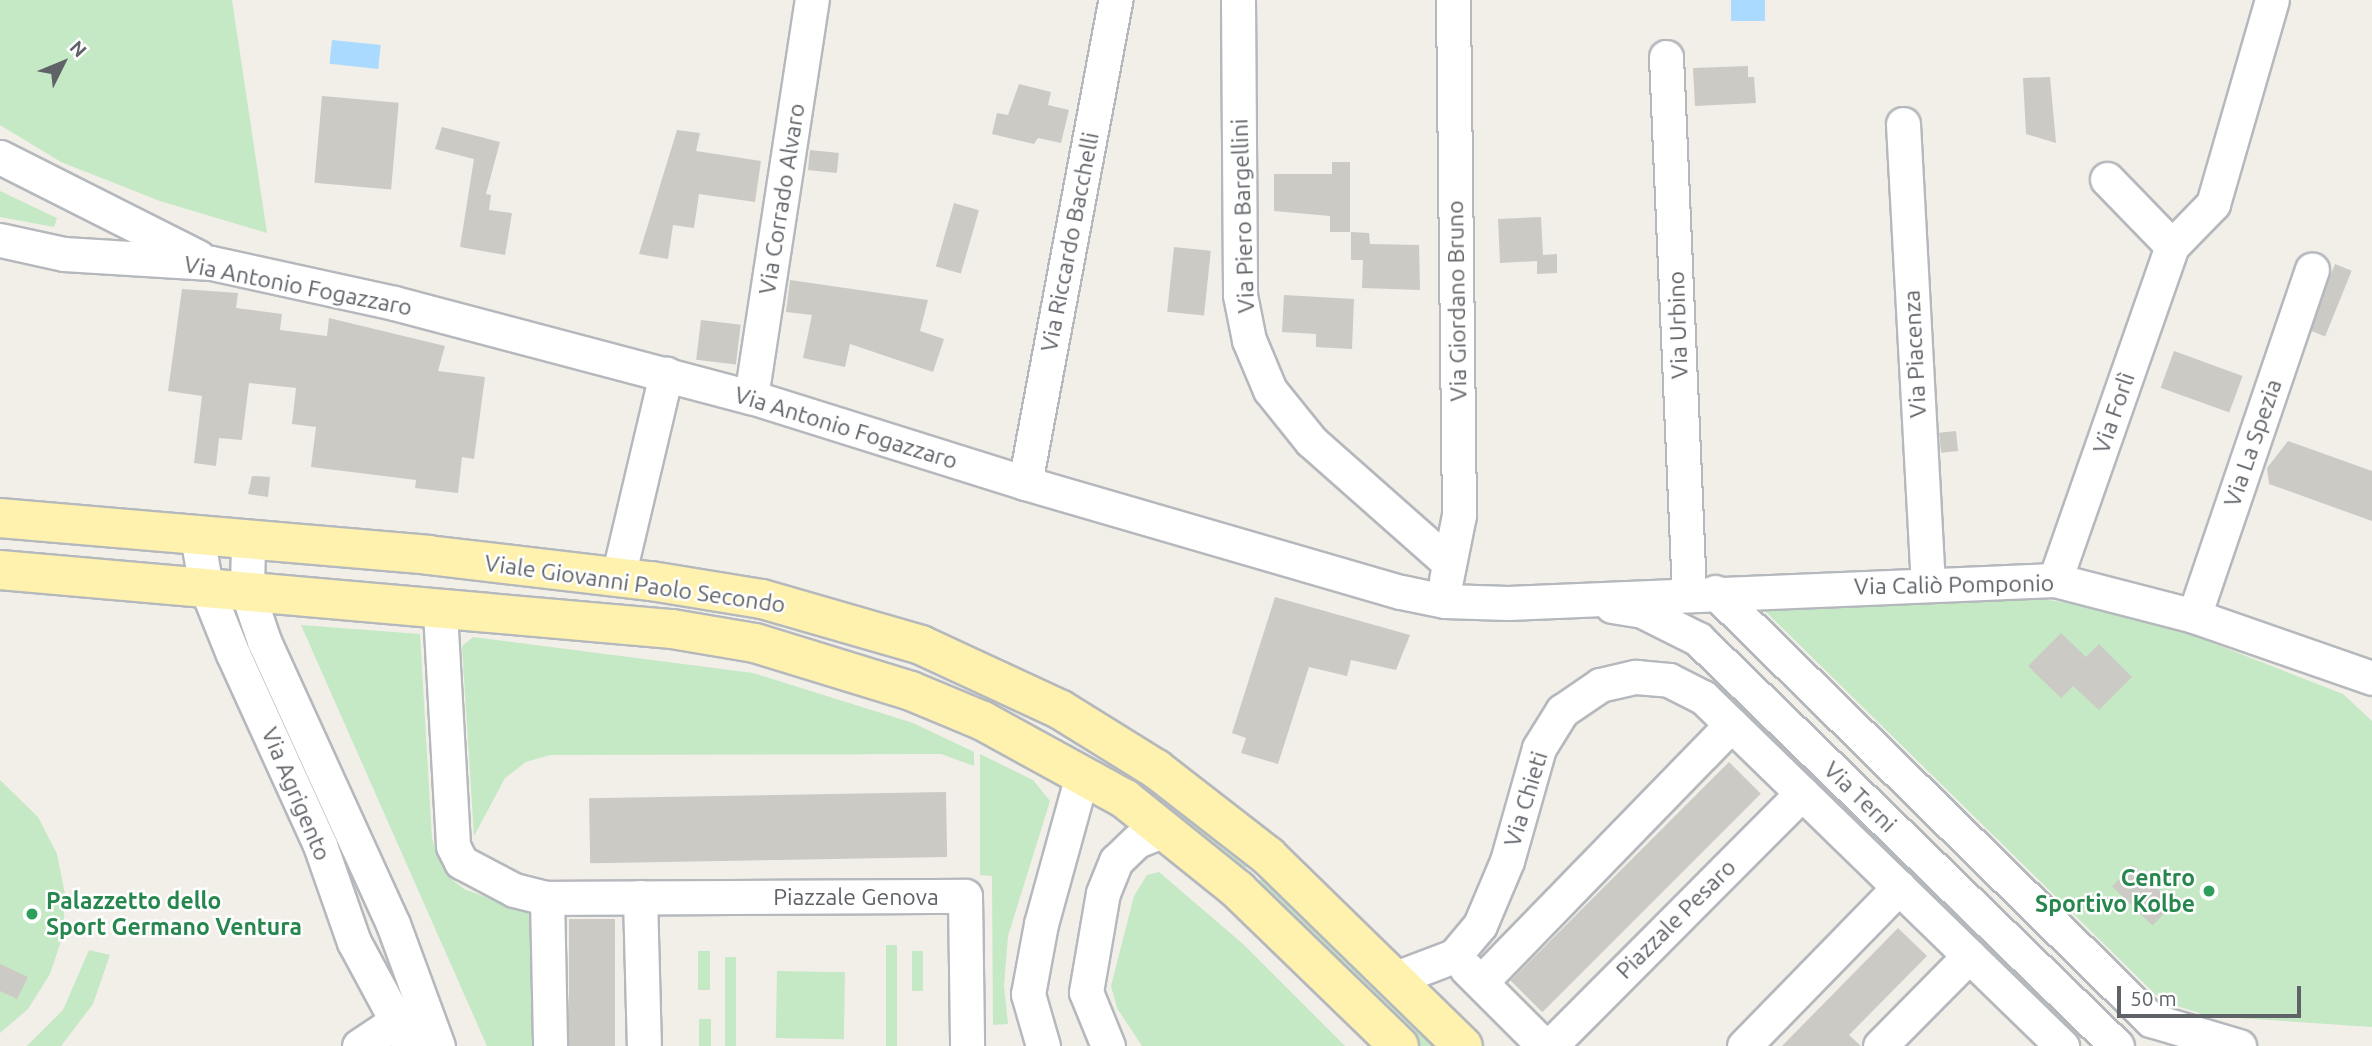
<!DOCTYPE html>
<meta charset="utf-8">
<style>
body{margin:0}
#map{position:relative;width:2372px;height:1046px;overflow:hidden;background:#f1efe8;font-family:Ubuntu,sans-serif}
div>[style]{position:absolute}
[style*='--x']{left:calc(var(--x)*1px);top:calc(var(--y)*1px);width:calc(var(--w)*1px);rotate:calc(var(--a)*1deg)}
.green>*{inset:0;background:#c5e8c5;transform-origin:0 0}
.water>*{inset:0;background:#aadaff;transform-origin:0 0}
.building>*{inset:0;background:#cccac5;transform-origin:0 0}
.roads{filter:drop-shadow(2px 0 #b5b8bc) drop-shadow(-2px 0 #b5b8bc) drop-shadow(0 2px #b5b8bc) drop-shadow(0 -2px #b5b8bc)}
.minor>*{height:33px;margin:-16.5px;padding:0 16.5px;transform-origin:16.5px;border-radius:16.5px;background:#fff}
.major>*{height:38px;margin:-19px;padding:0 19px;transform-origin:19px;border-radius:19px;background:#fff2af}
.dots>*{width:19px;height:19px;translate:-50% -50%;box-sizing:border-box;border:4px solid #fff;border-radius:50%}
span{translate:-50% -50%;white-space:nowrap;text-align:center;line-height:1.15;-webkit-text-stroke:5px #fff;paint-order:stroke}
.street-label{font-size:23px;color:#5f6368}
.leisure-label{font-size:23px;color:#27864d;font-weight:700}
.right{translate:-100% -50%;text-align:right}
.left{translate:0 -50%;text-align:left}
.north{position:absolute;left:28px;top:28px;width:70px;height:70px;-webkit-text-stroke:5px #fff;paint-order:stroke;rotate:47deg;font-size:19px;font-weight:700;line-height:28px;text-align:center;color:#5f6368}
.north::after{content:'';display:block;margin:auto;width:24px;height:32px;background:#5f6368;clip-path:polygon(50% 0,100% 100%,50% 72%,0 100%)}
.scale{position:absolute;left:2117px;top:986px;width:184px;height:32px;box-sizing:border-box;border:4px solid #5f6368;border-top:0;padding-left:9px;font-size:21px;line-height:24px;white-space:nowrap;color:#5f6368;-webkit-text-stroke:5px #fff;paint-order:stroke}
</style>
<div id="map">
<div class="green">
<div style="clip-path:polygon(0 0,232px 0,267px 233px,160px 201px,61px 162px,0 125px)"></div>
<div style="clip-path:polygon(0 191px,57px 218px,54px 227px,0 217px)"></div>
<div style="clip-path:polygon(2039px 599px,2090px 605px,2187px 633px,2343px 694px,2372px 721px,2372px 1027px,2208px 1016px,2162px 1001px,1762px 608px)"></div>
<div style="clip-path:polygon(301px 625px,420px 634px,432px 839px,449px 877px,464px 889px,532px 914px,534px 1046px,487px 1046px)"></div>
<div style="clip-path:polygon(473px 637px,753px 673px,913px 723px,974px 752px,974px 766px,941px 754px,550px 755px,526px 762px,505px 778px,474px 836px,462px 646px)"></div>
<div style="clip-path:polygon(980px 754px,1033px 780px,1050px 801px,1008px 936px,1004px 986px,1008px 1024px,993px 1025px,992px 876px,980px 875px)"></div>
<div style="clip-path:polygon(0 780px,38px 817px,57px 854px,65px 894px,63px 935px,50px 974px,28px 1009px,0 1033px)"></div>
<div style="left:1171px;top:804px;width:98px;height:9px;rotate:38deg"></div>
<div style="clip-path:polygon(1159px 872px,1243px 944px,1345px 1046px,1142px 1046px,1117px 1008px,1111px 986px,1134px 896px,1147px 875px)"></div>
<div style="clip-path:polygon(1262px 878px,1308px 922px,1433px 1046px,1421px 1046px,1256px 885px)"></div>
<div style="left:886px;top:945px;width:11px;height:101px"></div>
<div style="clip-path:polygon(89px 950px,110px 955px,93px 1004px,61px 1046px,27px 1046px,63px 1010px)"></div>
<div style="left:698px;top:951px;width:12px;height:39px"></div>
<div style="left:912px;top:951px;width:11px;height:40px"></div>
<div style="left:725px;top:957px;width:11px;height:89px"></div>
<div style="left:777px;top:971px;width:68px;height:67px;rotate:1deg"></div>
<div style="left:699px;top:1019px;width:12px;height:27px"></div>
</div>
<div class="water">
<div style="left:1731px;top:0;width:34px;height:21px"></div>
<div style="left:332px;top:40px;width:49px;height:24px;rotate:6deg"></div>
</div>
<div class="building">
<div style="clip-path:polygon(1748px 66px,1748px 77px,1754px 77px,1756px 103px,1695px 106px,1693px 68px)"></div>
<div style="clip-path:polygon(2050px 77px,2056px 143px,2026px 134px,2023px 78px)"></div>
<div style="clip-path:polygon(1019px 84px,1051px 92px,1048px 105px,1069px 110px,1061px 143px,1038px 138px,1034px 144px,992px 134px,997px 113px,1008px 115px)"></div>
<div style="left:322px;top:96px;width:77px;height:87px;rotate:5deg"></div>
<div style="clip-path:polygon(442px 127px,500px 142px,486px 194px,491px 195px,489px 210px,512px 213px,505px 255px,460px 247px,474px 159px,435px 149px)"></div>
<div style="clip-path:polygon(677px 130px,700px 133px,696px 151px,761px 161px,755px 202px,699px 194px,694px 228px,673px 225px,668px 259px,639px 254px)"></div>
<div style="left:810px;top:150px;width:29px;height:20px;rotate:6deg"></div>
<div style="clip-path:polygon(1332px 162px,1350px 162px,1350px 232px,1330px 232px,1330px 216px,1274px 211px,1274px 174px,1332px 174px)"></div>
<div style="left:954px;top:203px;width:26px;height:66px;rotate:16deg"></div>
<div style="clip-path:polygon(1541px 217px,1543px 255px,1557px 254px,1557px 273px,1537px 274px,1537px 261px,1500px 263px,1498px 219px)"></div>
<div style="clip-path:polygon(1351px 232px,1369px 233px,1370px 244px,1419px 245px,1420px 290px,1362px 288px,1363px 260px,1351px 260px)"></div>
<div style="left:1174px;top:247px;width:37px;height:65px;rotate:6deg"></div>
<div style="left:2335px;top:264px;width:18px;height:71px;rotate:22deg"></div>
<div style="clip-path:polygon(790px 280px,928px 300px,920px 331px,944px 339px,933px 372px,850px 344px,845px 367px,803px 358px,812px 315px,786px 312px)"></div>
<div style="clip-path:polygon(182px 289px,238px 293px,236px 308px,282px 314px,280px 330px,327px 336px,329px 318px,445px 346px,438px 371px,485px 377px,474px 459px,462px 457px,458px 493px,415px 488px,416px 480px,311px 467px,316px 427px,292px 424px,296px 388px,249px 383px,242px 440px,219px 438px,216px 466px,194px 463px,202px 396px,168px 391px)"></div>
<div style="clip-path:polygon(1284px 295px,1354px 299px,1352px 349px,1316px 347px,1316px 334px,1282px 332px)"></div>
<div style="left:701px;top:320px;width:40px;height:40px;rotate:7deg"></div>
<div style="left:2174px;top:351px;width:73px;height:39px;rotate:20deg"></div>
<div style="left:1956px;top:431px;width:20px;height:17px;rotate:84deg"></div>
<div style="clip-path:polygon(2288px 441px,2372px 471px,2372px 521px,2269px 484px,2267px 468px)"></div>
<div style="clip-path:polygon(252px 476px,270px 477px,268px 497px,248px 494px)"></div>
<div style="clip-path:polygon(1275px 597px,1410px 635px,1396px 670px,1351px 660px,1347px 676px,1309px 667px,1278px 764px,1241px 753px,1246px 738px,1232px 733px)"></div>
<div style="clip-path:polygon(2061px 633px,2086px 657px,2099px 644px,2132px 677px,2099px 710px,2073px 686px,2061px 698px,2028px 666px)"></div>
<div style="left:1729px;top:762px;width:45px;height:309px;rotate:45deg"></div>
<div style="left:946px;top:792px;width:65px;height:357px;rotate:89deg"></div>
<div style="left:2133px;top:865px;width:56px;height:30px;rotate:44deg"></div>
<div style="left:569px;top:919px;width:46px;height:127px"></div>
<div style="clip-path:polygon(1898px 928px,1927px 956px,1849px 1035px,1861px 1046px,1782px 1046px)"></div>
<div style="clip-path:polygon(0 964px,28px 977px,17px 999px,0 991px)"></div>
</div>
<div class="roads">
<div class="minor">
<div style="--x:1238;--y:0;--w:295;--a:89.6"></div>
<div style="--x:1240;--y:295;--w:46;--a:78.7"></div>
<div style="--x:1249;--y:340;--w:54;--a:67.2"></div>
<div style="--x:1270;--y:390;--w:65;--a:51.2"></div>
<div style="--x:1311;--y:441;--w:183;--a:41.5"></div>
<div style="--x:1666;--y:57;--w:536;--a:87.54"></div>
<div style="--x:1903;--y:124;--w:461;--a:86.9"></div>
<div style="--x:0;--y:157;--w:222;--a:26.8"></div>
<div style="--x:2107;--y:179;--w:93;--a:45.9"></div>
<div style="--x:0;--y:240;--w:66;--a:12.3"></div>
<div style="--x:64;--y:254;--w:147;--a:3.5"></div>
<div style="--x:211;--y:263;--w:187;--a:12.3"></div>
<div style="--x:394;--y:303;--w:369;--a:14.8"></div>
<div style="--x:751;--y:397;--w:287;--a:17.4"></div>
<div style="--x:1025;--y:483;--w:391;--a:16.2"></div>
<div style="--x:1401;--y:592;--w:45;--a:11.6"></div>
<div style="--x:1445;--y:601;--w:63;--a:1.8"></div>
<div style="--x:1508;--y:603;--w:547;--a:-2.41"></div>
<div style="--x:2055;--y:580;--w:144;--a:14.5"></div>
<div style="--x:2194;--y:616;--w:188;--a:19.2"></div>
<div style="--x:751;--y:397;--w:402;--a:-81.3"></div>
<div style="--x:1025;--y:483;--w:491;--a:-79.4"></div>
<div style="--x:197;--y:536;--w:52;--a:80"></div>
<div style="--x:206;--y:587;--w:72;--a:68.1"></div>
<div style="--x:233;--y:654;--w:210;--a:65.5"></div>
<div style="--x:320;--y:845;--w:103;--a:70.7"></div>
<div style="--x:354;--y:942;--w:118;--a:61.7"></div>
<div style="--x:248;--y:540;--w:51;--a:91.1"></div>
<div style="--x:247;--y:591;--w:53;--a:71.2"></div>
<div style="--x:264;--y:641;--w:311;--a:65.5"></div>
<div style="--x:393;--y:924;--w:130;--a:69.8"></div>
<div style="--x:618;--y:577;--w:209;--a:-76.7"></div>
<div style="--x:1446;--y:580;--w:66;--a:-78.7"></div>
<div style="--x:1459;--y:515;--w:515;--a:-90.67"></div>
<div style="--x:2055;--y:580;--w:354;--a:-70.7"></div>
<div style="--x:2172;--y:246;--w:59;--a:-45.7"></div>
<div style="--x:2213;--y:204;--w:212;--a:-73.9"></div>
<div style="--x:1715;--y:592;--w:611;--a:44.47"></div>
<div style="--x:2151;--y:1020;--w:92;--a:16.5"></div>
<div style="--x:1612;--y:606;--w:30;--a:9"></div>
<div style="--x:1642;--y:611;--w:63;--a:26.6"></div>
<div style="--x:1698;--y:639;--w:584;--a:44.17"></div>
<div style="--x:440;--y:612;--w:234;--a:86.8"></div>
<div style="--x:453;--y:846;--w:18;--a:63"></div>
<div style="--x:461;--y:862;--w:60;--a:27.8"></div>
<div style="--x:514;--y:890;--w:34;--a:14"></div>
<div style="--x:547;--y:898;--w:418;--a:-0.3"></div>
<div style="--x:965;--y:896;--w:150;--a:89.2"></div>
<div style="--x:2194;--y:616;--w:366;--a:-71.2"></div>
<div style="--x:640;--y:897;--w:149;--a:88.5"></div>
<div style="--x:547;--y:898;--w:148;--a:88.8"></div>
<div style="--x:1466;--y:968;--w:110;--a:45"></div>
<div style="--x:1396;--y:978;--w:62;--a:-20.8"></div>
<div style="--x:1454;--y:956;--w:40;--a:-50"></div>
<div style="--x:1480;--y:925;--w:69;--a:-67.1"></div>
<div style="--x:1507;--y:861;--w:117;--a:-74.2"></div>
<div style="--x:1539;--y:748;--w:44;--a:-58.1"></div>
<div style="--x:1562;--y:711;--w:46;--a:-34.4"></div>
<div style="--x:1600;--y:685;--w:37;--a:-13"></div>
<div style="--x:1636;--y:677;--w:33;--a:5"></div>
<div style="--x:1669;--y:680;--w:38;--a:27"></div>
<div style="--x:1703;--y:697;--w:501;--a:44.19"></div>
<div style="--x:1481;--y:982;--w:359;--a:-45.8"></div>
<div style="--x:359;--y:1046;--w:69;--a:-33.7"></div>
<div style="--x:1043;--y:1046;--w:54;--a:-106.1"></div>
<div style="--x:1028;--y:994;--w:71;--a:-79.5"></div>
<div style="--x:1041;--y:924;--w:155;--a:-74.6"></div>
<div style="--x:1108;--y:1046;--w:58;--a:-112.2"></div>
<div style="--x:1086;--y:992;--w:100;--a:-80.3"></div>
<div style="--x:1103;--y:893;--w:35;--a:-68"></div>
<div style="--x:1116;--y:861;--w:29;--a:-44"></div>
<div style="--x:1137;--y:841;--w:31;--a:-22"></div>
<div style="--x:1550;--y:1046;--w:357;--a:-45.1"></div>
<div style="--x:1744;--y:1046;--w:222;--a:-45.7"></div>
<div style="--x:1880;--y:1046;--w:127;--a:-45.3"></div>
</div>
<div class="major">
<div style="--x:0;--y:518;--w:430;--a:4.9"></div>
<div style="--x:428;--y:555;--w:225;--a:6.7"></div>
<div style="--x:651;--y:581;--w:112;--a:9.2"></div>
<div style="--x:762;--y:599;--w:166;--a:16.1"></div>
<div style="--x:921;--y:645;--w:154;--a:24.9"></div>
<div style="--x:1061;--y:710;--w:112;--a:31.8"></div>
<div style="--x:1156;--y:769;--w:142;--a:37.8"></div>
<div style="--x:1268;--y:856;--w:272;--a:44.3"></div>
<div style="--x:0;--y:570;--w:675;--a:5.02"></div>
<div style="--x:672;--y:629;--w:84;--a:9.6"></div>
<div style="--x:755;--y:643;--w:163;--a:17.1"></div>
<div style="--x:911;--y:691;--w:78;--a:22.6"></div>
<div style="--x:983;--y:721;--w:162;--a:28.8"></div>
<div style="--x:1125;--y:799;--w:145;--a:38.8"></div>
<div style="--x:1238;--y:890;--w:224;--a:44.1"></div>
</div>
</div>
<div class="dots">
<div style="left:2209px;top:891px;background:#2e9e5b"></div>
<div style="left:32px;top:914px;background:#2e9e5b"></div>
</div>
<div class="street-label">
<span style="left:782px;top:199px;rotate:-81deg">Via Corrado Alvaro</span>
<span style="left:1243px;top:216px;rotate:-92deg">Via Piero Bargellini</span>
<span style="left:1070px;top:242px;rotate:-79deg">Via Riccardo Bacchelli</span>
<span style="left:298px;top:286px;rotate:11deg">Via Antonio Fogazzaro</span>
<span style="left:1457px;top:301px;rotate:-91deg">Via Giordano Bruno</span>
<span style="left:1678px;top:325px;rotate:-92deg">Via Urbino</span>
<span style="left:1915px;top:354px;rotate:-93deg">Via Piacenza</span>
<span style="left:2114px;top:413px;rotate:-71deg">Via Forlì</span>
<span style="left:846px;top:428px;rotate:17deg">Via Antonio Fogazzaro</span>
<span style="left:2253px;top:443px;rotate:-71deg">Via La Spezia</span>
<span style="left:635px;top:584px;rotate:8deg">Viale Giovanni Paolo Secondo</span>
<span style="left:1954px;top:585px;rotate:-1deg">Via Caliò Pomponio</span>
<span style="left:296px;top:794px;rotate:67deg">Via Agrigento</span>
<span style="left:1860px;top:797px;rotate:44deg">Via Terni</span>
<span style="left:1526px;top:799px;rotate:-73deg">Via Chieti</span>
<span style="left:856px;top:897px">Piazzale Genova</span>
<span style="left:1676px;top:919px;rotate:-45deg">Piazzale Pesaro</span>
</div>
<div class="leisure-label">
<span class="right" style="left:2195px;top:891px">Centro<br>Sportivo Kolbe</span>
<span class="left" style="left:46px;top:914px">Palazzetto dello<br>Sport Germano Ventura</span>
</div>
<div class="north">N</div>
<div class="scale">50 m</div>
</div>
